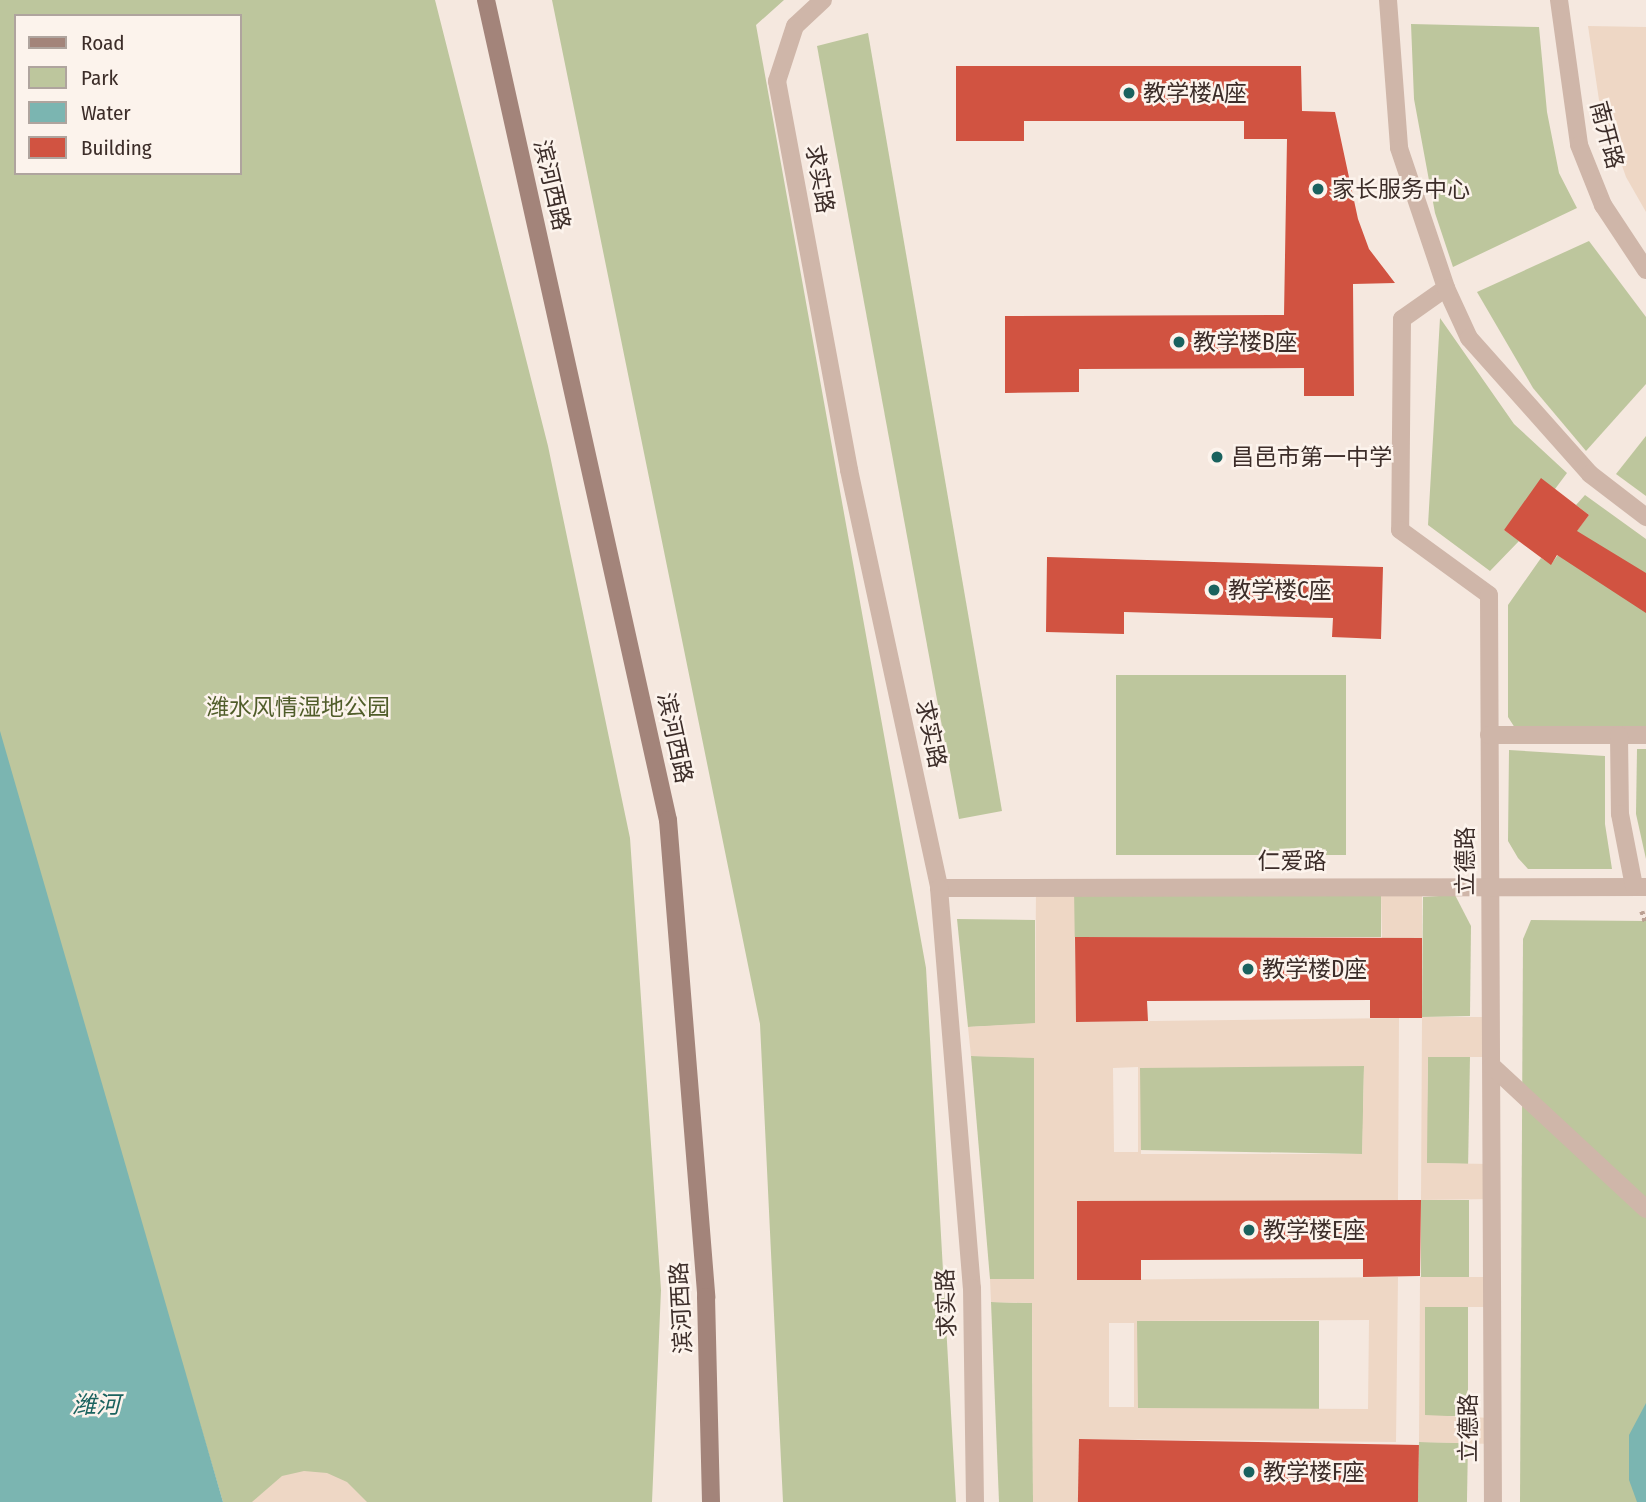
<!DOCTYPE html>
<meta charset="utf-8">
<style>
body{margin:0}
#map{position:relative;width:1646px;height:1502px;overflow:hidden;background:#f5e8df;font-family:"Fira Sans Condensed","Noto Sans SC",sans-serif}
div>[style]{position:absolute}
[style*='--x']{left:calc(var(--x)*1px);top:calc(var(--y)*1px);width:calc(var(--w)*1px);rotate:calc(var(--a)*1deg)}
.green>*{inset:0;background:#bdc69d;transform-origin:0 0}
.plaza>*{inset:0;background:#eed7c5}
.water>*{inset:0;background:#7bb5b1}
.building>*{inset:0;background:#d15341;transform-origin:0 0}
.path>*{height:4.5px;margin-top:-2.25px;transform-origin:0;background:repeating-linear-gradient(90deg,#bba093 0 3.5px,transparent 0 7px)}
.lane>*{height:18px;margin:-9px;padding:0 9px;transform-origin:9px;border-radius:9px;background:#cfb6a9}
.street>*{height:18px;margin:-9px;padding:0 9px;transform-origin:9px;border-radius:9px;background:#cfb6a9}
.secondary>*{height:18px;margin:-9px;padding:0 9px;transform-origin:9px;border-radius:9px;background:#a3847a}
.dots>*{width:19px;height:19px;translate:-50% -50%;box-sizing:border-box;border:4px solid #fcf3ec;border-radius:50%}
span{translate:-50% -50%;white-space:nowrap;text-align:center;line-height:1.15;-webkit-text-stroke:5px #fcf3ec;paint-order:stroke}
.poi-label{font-size:23px;color:#3c2d29}
.left{translate:0 -50%;text-align:left}
.street-label{font-size:23px;color:#3c2d29}
.park-label{font-size:23px;color:#505d2a}
.water-label{font-size:24px;color:#1a625e;font-style:italic}
.legend{position:absolute;left:14px;top:14px;width:228px;height:161px;box-sizing:border-box;background:#fcf3ec;border:2px solid #afa49e;margin:0;padding:9px 12px;list-style:none;font-size:21px;color:#3c2d29}
.legend li{display:flex;align-items:center;gap:14px;height:35px}
.legend b{width:35px;border:2px solid #afa49e}
</style>
<div id="map">
<div class="green">
<div style="clip-path:polygon(evenodd,0 0,435px 0,548px 446px,630px 838px,661px 1290px,652px 1502px,223px 1502px,0 750px,0 0,16px 16px,240px 16px,240px 173px,16px 173px,16px 16px)"></div>
<div style="clip-path:polygon(552px 0,784px 0,756px 25px,926px 968px,956px 1502px,783px 1502px,760px 1024px)"></div>
<div style="clip-path:polygon(1411px 24px,1539px 27px,1547px 112px,1559px 173px,1577px 208px,1453px 267px,1435px 213px,1414px 99px)"></div>
<div style="clip-path:polygon(868px 33px,1002px 811px,959px 819px,817px 46px)"></div>
<div style="clip-path:polygon(1589px 241px,1646px 317px,1646px 384px,1586px 451px,1533px 388px,1477px 292px)"></div>
<div style="clip-path:polygon(1440px 318px,1514px 424px,1567px 473px,1555px 489px,1504px 530px,1519px 541px,1490px 571px,1428px 525px)"></div>
<div style="clip-path:polygon(1646px 436px,1646px 496px,1616px 474px)"></div>
<div style="clip-path:polygon(1585px 495px,1646px 539px,1646px 726px,1515px 728px,1508px 717px,1508px 605px,1541px 558px,1551px 564px,1589px 515px,1576px 505px)"></div>
<div style="left:1116px;top:675px;width:230px;height:180px"></div>
<div style="clip-path:polygon(1637px 749px,1646px 749px,1646px 859px,1636px 814px)"></div>
<div style="clip-path:polygon(1509px 750px,1605px 756px,1605px 824px,1612px 869px,1528px 869px,1518px 858px,1508px 841px)"></div>
<div style="left:1074px;top:894px;width:307px;height:43px"></div>
<div style="clip-path:polygon(1455px 895px,1471px 926px,1470px 1016px,1422px 1017px,1423px 897px)"></div>
<div style="clip-path:polygon(957px 919px,1035px 920px,1035px 1024px,968px 1027px)"></div>
<div style="clip-path:polygon(1531px 920px,1646px 921px,1646px 1502px,1520px 1502px,1523px 939px)"></div>
<div style="clip-path:polygon(971px 1056px,1034px 1057px,1034px 1280px,990px 1279px)"></div>
<div style="left:1470px;top:1056px;width:108px;height:42px;rotate:91deg"></div>
<div style="left:1364px;top:1066px;width:88px;height:224px;rotate:91deg"></div>
<div style="left:1421px;top:1200px;width:48px;height:77px"></div>
<div style="clip-path:polygon(991px 1302px,1032px 1303px,1033px 1502px,999px 1502px)"></div>
<div style="left:1425px;top:1306px;width:43px;height:110px"></div>
<div style="left:1137px;top:1321px;width:182px;height:88px"></div>
<div style="left:1419px;top:1442px;width:49px;height:60px;rotate:1deg"></div>
</div>
<div class="plaza">
<div style="clip-path:polygon(1588px 26px,1646px 27px,1646px 212px,1626px 177px,1599px 100px)"></div>
<div style="clip-path:polygon(1422px 885px,1422px 938px,1382px 938px,1381px 894px)"></div>
<div style="clip-path:polygon(evenodd,1074px 887px,1076px 1022px,1399px 1018px,1398px 1200px,1077px 1201px,1078px 1280px,1398px 1277px,1396px 1442px,1079px 1439px,1079px 1502px,1033px 1502px,1032px 1303px,991px 1302px,990px 1279px,1034px 1279px,1034px 1058px,971px 1056px,968px 1027px,1035px 1023px,1036px 888px,1074px 887px,1364px 1066px,1362px 1154px,1141px 1154px,1140px 1068px,1364px 1066px,1074px 887px,1138px 1067px,1138px 1152px,1114px 1152px,1113px 1068px,1138px 1067px,1074px 887px,1369px 1320px,1368px 1409px,1138px 1408px,1137px 1321px,1369px 1320px,1074px 887px,1109px 1323px,1134px 1323px,1134px 1407px,1109px 1407px,1109px 1323px)"></div>
<div style="clip-path:polygon(1422px 1017px,1491px 1017px,1491px 1057px,1428px 1057px,1427px 1163px,1491px 1164px,1492px 1199px,1421px 1200px)"></div>
<div style="clip-path:polygon(1420px 1277px,1492px 1277px,1492px 1307px,1425px 1307px,1425px 1415px,1492px 1418px,1492px 1444px,1419px 1442px)"></div>
<div style="clip-path:polygon(304px 1471px,327px 1473px,347px 1482px,367px 1502px,252px 1502px,282px 1476px)"></div>
</div>
<div class="water">
<div style="clip-path:polygon(0 731px,223px 1502px,0 1502px)"></div>
<div style="clip-path:polygon(1646px 1403px,1646px 1502px,1637px 1502px,1629px 1480px,1629px 1435px)"></div>
</div>
<div class="building">
<div style="clip-path:polygon(956px 66px,1301px 66px,1302px 111px,1335px 112px,1358px 219px,1369px 249px,1395px 283px,1353px 284px,1354px 396px,1304px 396px,1304px 368px,1079px 369px,1079px 392px,1005px 393px,1005px 316px,1284px 315px,1287px 139px,1244px 139px,1244px 121px,1024px 121px,1024px 141px,956px 141px)"></div>
<div style="clip-path:polygon(1541px 478px,1589px 515px,1577px 531px,1646px 573px,1646px 613px,1557px 555px,1551px 565px,1504px 530px)"></div>
<div style="clip-path:polygon(1047px 557px,1383px 567px,1381px 639px,1332px 637px,1333px 618px,1124px 612px,1124px 634px,1046px 632px)"></div>
<div style="clip-path:polygon(1075px 937px,1422px 938px,1422px 1018px,1370px 1018px,1370px 1000px,1147px 1001px,1148px 1021px,1076px 1022px)"></div>
<div style="clip-path:polygon(1421px 1200px,1420px 1276px,1363px 1277px,1363px 1259px,1141px 1260px,1141px 1280px,1077px 1280px,1077px 1201px)"></div>
<div style="left:1079px;top:1439px;width:340px;height:63px;rotate:1deg"></div>
</div>
<div class="path">
<div style="--x:1642;--y:911;--w:13;--a:72"></div>
</div>
<div class="lane">
<div style="--x:1446;--y:288;--w:54;--a:144.8"></div>
<div style="--x:1402;--y:319;--w:211;--a:90.5"></div>
<div style="--x:1400;--y:530;--w:110;--a:36.1"></div>
<div style="--x:1489;--y:595;--w:907;--a:89.75"></div>
<div style="--x:939;--y:888;--w:707;--a:-0.08"></div>
</div>
<div class="street">
<div style="--x:823;--y:0;--w:38;--a:137"></div>
<div style="--x:795;--y:26;--w:58;--a:108.1"></div>
<div style="--x:777;--y:81;--w:396;--a:79.5"></div>
<div style="--x:849;--y:470;--w:428;--a:77.8"></div>
<div style="--x:939;--y:888;--w:401;--a:85.3"></div>
<div style="--x:972;--y:1288;--w:214;--a:89.2"></div>
<div style="--x:1388;--y:0;--w:148;--a:85.7"></div>
<div style="--x:1399;--y:148;--w:148;--a:71.4"></div>
<div style="--x:1446;--y:288;--w:55;--a:65.3"></div>
<div style="--x:1469;--y:338;--w:182;--a:48.3"></div>
<div style="--x:1590;--y:474;--w:71;--a:37.5"></div>
<div style="--x:1559;--y:0;--w:146;--a:82.1"></div>
<div style="--x:1579;--y:145;--w:65;--a:68.2"></div>
<div style="--x:1603;--y:205;--w:78;--a:56.5"></div>
<div style="--x:1489;--y:735;--w:157;--a:0"></div>
<div style="--x:1619;--y:735;--w:79;--a:89.3"></div>
<div style="--x:1620;--y:814;--w:73;--a:79"></div>
<div style="--x:1492;--y:1066;--w:210;--a:42.9"></div>
</div>
<div class="secondary">
<div style="--x:486;--y:0;--w:840;--a:77.49"></div>
<div style="--x:668;--y:820;--w:479;--a:85.4"></div>
<div style="--x:706;--y:1297;--w:205;--a:88.6"></div>
</div>
<div class="dots">
<div style="left:1129px;top:93px;background:#1a625e"></div>
<div style="left:1318px;top:189px;background:#1a625e"></div>
<div style="left:1179px;top:342px;background:#1a625e"></div>
<div style="left:1217px;top:457px;background:#1a625e"></div>
<div style="left:1214px;top:590px;background:#1a625e"></div>
<div style="left:1248px;top:969px;background:#1a625e"></div>
<div style="left:1249px;top:1230px;background:#1a625e"></div>
<div style="left:1249px;top:1472px;background:#1a625e"></div>
</div>
<div class="poi-label">
<span class="left" style="left:1143px;top:93px">教学楼A座</span>
<span class="left" style="left:1332px;top:189px">家长服务中心</span>
<span class="left" style="left:1193px;top:342px">教学楼B座</span>
<span class="left" style="left:1231px;top:457px">昌邑市第一中学</span>
<span class="left" style="left:1228px;top:590px">教学楼C座</span>
<span class="left" style="left:1262px;top:969px">教学楼D座</span>
<span class="left" style="left:1263px;top:1230px">教学楼E座</span>
<span class="left" style="left:1263px;top:1472px">教学楼F座</span>
</div>
<div class="street-label">
<span style="left:1607px;top:135px;rotate:75deg">南开路</span>
<span style="left:820px;top:179px;rotate:80deg">求实路</span>
<span style="left:552px;top:185px;rotate:77deg">滨河西路</span>
<span style="left:931px;top:734px;rotate:78deg">求实路</span>
<span style="left:675px;top:738px;rotate:78deg">滨河西路</span>
<span style="left:1292px;top:861px">仁爱路</span>
<span style="left:1465px;top:861px;rotate:-90deg">立德路</span>
<span style="left:946px;top:1303px;rotate:-92deg">求实路</span>
<span style="left:681px;top:1308px;rotate:-93deg">滨河西路</span>
<span style="left:1468px;top:1428px;rotate:-90deg">立德路</span>
</div>
<div class="park-label">
<span style="left:298px;top:707px">潍水风情湿地公园</span>
</div>
<div class="water-label">
<span style="left:96px;top:1406px">潍河</span>
</div>
<ul class="legend">
<li><b style="height:9px;background:#a3847a"></b>Road</li>
<li><b style="height:19px;background:#bdc69d"></b>Park</li>
<li><b style="height:19px;background:#7bb5b1"></b>Water</li>
<li><b style="height:19px;background:#d15341"></b>Building</li>
</ul>
</div>
